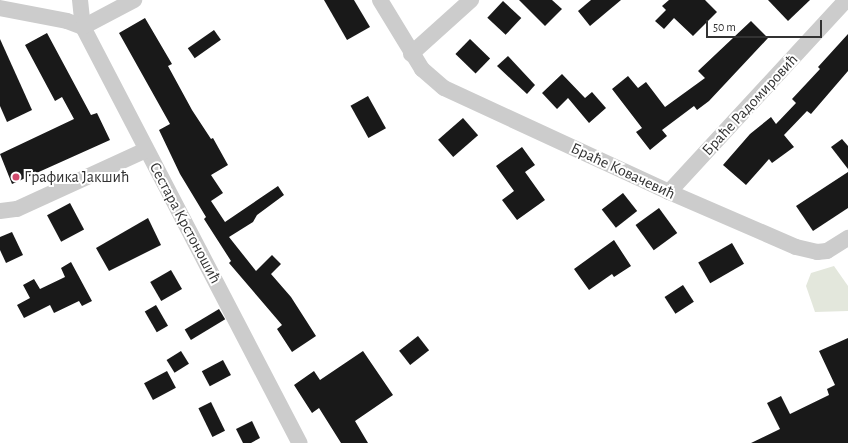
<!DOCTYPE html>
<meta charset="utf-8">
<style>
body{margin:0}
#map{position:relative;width:848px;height:443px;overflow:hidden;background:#fff;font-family:"Alegreya Sans",sans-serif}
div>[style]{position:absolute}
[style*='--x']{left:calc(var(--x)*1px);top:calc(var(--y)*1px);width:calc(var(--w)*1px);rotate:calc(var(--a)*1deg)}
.green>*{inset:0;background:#e3e7dc}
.building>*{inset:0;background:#191919;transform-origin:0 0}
.minor>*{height:16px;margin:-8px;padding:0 8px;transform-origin:8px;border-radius:8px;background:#ccc}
.dots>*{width:11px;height:11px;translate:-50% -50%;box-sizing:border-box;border:2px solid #fff;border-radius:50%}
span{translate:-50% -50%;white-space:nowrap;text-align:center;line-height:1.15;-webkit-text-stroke:4px #fff;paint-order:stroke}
.street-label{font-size:16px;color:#323232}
.poi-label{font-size:16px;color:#323232}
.left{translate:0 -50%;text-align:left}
.scale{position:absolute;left:706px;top:20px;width:116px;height:18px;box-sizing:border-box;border:2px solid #323232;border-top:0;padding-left:5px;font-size:12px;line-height:14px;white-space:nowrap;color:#323232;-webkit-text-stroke:3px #fff;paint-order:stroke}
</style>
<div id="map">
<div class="green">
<div style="clip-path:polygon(834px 266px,848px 286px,848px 311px,815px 312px,806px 286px,811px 273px)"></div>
</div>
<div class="building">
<div style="clip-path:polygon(324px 0,354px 0,370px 27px,347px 40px)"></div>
<div style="clip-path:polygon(519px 0,552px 0,562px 9px,545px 26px)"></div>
<div style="clip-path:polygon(591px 0,621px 0,590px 26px,578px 11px)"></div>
<div style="clip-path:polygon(669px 0,705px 0,717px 12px,693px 36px,674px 18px,664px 29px,655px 21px,666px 10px,662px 6px)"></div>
<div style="clip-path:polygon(768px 0,810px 0,788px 21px)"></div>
<div style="left:503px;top:1px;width:25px;height:23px;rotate:43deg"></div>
<div style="clip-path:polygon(145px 18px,172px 64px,168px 66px,192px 110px,211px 139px,213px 138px,228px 165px,211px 175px,223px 193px,211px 201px,225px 222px,278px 186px,284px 195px,257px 215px,253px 222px,229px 237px,256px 271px,272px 255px,281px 264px,271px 274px,291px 297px,316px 336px,292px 352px,277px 329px,282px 325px,229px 263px,231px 261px,204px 219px,206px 217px,180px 174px,159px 130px,170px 124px,119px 33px)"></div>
<div style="clip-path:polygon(751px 21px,768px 38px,709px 101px,697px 110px,694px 106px,662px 130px,667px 136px,650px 150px,636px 132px,642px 128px,612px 89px,628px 76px,638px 88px,646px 82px,665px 107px,705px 78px,698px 71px)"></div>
<div style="left:214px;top:30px;width:12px;height:32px;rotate:55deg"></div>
<div style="clip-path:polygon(47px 33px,91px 115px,97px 113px,110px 140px,12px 184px,0 154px,74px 119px,62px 97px,55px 101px,25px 45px)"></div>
<div style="clip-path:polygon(848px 34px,848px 71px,811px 114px,807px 111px,784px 135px,794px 147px,772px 163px,769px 159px,746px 185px,723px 165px,750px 134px,771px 117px,776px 124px,796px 103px,792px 99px,820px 69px,818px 67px)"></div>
<div style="clip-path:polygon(0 39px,32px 110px,7px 122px,0 106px)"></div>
<div style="left:470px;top:39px;width:28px;height:21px;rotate:44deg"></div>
<div style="clip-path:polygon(508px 56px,535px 85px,527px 94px,497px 66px)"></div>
<div style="clip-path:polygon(562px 74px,585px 98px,592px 92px,606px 108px,589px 123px,568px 98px,557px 109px,542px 93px)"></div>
<div style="left:368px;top:96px;width:37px;height:20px;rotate:61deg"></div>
<div style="left:463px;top:118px;width:23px;height:33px;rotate:49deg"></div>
<div style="clip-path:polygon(842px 139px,848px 146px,848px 169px,831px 147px)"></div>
<div style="clip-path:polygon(522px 147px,535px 165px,525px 172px,545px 200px,517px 220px,502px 200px,514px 191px,496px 166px)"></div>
<div style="clip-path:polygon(848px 172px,848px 208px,813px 231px,796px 206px)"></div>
<div style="left:623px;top:193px;width:23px;height:27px;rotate:52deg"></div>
<div style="left:70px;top:203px;width:30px;height:26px;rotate:62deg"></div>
<div style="left:659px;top:208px;width:31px;height:29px;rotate:54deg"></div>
<div style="clip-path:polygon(148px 218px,161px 245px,109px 271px,96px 248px)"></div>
<div style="clip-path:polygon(12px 232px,23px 255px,6px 263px,0 250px,0 237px)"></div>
<div style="clip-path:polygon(614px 240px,631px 266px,614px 277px,612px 274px,589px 290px,574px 269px)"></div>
<div style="left:732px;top:243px;width:24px;height:39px;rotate:60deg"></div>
<div style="clip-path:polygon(71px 262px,92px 301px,82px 306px,79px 301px,54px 313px,50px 305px,24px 318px,17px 305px,30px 298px,23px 285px,34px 279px,40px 289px,65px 277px,61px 268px)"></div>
<div style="left:171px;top:270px;width:22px;height:24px;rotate:60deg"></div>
<div style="left:683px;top:285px;width:20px;height:22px;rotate:57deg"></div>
<div style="left:156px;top:305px;width:24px;height:13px;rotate:60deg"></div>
<div style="left:219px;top:309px;width:12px;height:40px;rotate:59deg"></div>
<div style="left:418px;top:336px;width:18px;height:24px;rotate:52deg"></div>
<div style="clip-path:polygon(848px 338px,848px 443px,751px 443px,780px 429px,767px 403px,781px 396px,790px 414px,829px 395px,827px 389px,835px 385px,819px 351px)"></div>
<div style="left:181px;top:351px;width:15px;height:17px;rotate:58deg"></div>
<div style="clip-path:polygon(363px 351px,393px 395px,355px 421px,368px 443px,341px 443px,319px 408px,312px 413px,294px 385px,314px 371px,320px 380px)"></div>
<div style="left:223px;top:360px;width:17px;height:24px;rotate:62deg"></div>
<div style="left:167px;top:371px;width:19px;height:26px;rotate:62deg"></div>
<div style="left:211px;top:402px;width:32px;height:14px;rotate:64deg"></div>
<div style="clip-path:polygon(252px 421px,260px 438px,251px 443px,243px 443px,236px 429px)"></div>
</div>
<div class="minor">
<div style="--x:80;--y:0;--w:27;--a:84"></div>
<div style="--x:83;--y:27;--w:469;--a:62.5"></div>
<div style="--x:380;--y:0;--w:81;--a:58.7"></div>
<div style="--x:422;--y:69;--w:29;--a:41"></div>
<div style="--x:444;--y:88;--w:248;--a:24.8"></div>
<div style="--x:669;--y:192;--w:138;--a:23.4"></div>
<div style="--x:796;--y:247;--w:22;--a:13"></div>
<div style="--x:817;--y:252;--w:10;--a:-6"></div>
<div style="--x:827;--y:251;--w:25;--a:-32"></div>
<div style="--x:0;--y:8;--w:68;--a:11"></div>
<div style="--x:67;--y:21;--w:17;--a:21"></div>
<div style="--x:83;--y:27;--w:58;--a:-27.9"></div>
<div style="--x:411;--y:54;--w:81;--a:-42"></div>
<div style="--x:669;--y:192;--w:261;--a:-47.3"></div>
<div style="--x:0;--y:211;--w:17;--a:-7"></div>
<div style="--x:17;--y:209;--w:142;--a:-24.6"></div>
</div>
<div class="dots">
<div style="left:16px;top:177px;background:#d14b6d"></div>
</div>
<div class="street-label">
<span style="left:750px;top:105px;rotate:-47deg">Браће Радомировић</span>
<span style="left:623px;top:171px;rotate:25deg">Браће Ковачевић</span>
<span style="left:185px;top:223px;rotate:62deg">Сестара Крстоношић</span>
</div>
<div class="poi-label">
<span class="left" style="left:24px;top:177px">Графика Јакшић</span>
</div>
<div class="scale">50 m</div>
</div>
